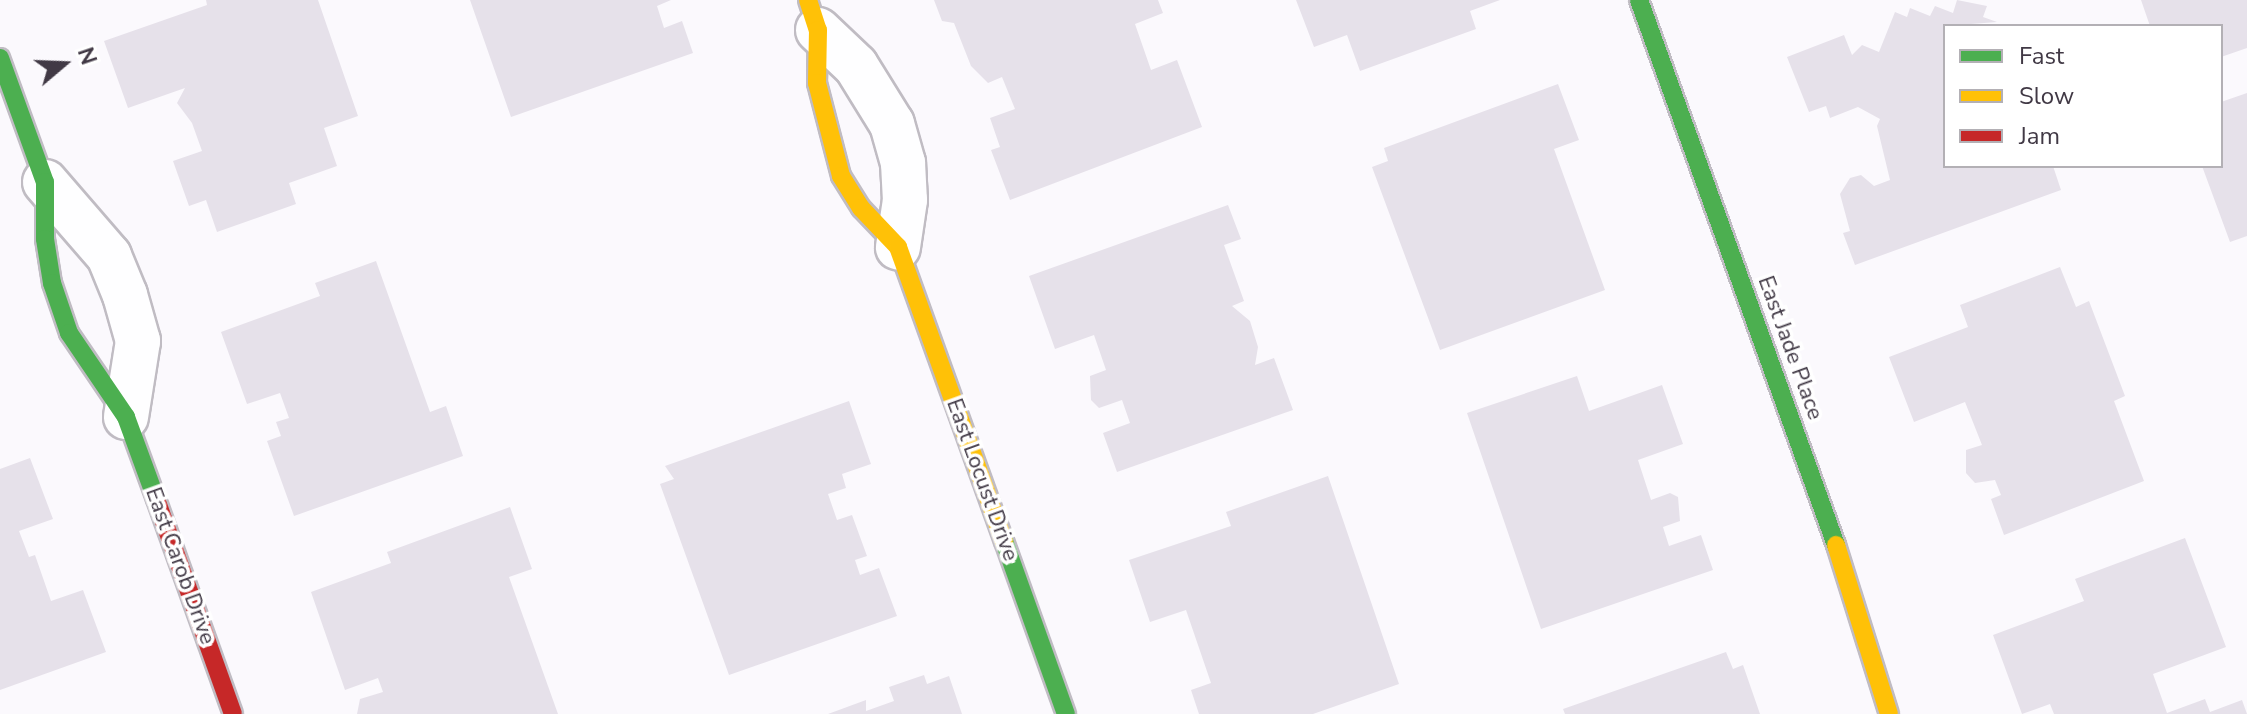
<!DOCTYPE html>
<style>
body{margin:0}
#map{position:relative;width:2247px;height:714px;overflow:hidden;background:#fbf9fd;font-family:"Nunito Sans",sans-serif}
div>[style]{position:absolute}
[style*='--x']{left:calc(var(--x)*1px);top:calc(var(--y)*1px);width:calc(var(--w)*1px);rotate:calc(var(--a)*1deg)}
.building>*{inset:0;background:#e6e1ea}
.roads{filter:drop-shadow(2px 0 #c0bcc3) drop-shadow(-2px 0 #c0bcc3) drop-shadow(0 2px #c0bcc3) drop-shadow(0 -2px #c0bcc3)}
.street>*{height:44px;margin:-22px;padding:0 22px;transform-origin:22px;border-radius:22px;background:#fefeff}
.fast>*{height:18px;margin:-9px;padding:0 9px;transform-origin:9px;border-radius:9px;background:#4caf50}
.slow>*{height:18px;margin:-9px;padding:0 9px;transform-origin:9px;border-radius:9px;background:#ffc107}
.jam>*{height:18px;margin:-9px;padding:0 9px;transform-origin:9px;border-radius:9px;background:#c62828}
span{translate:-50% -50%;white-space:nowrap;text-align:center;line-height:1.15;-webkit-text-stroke:7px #fff;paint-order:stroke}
.street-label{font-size:22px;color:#413945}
.legend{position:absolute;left:1943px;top:24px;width:280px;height:144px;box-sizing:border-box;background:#fff;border:2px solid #b3b0b5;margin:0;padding:10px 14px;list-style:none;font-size:24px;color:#413945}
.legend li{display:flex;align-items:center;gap:16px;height:40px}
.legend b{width:40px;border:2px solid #b3b0b5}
.north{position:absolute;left:24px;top:24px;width:80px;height:80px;-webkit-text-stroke:6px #fff;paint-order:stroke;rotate:71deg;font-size:22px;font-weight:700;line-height:32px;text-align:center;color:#413945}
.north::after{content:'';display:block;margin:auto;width:28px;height:36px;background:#413945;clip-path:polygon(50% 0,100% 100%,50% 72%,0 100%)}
</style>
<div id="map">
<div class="building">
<div style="clip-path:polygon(206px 0,318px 0,358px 116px,324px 128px,337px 166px,289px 183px,296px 204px,217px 232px,206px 200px,189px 206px,173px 161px,202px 151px,192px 123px,177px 103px,185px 88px,128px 108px,104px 41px,207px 5px)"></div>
<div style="clip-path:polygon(470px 0,671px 0,657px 6px,664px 28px,682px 21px,693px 53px,511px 117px)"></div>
<div style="clip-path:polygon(934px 0,1158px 0,1163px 13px,1135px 24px,1151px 70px,1177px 60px,1202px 127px,1010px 200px,991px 150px,1000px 147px,990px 118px,1015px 109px,1002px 77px,988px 83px,971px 66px,954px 23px,942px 21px)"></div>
<div style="clip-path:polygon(1296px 0,1500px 0,1470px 11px,1476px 29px,1360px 71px,1347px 35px,1314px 47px)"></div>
<div style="clip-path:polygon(1957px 0,1987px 6px,1983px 17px,1997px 22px,1945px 26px,1945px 166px,2053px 166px,2061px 190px,1855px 265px,1843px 233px,1850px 231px,1840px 194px,1850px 178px,1861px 175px,1874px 186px,1890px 180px,1877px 126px,1880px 119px,1858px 107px,1830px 118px,1826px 106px,1809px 112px,1787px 57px,1844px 35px,1852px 55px,1862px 45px,1879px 52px,1895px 12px,1907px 17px,1910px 8px,1930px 16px,1935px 6px,1953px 13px)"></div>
<div style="clip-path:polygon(2141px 0,2247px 0,2247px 48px,2221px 57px,2221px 26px,2150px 26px)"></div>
<div style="clip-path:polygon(1558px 84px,1579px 140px,1554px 149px,1605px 290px,1440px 350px,1372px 167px,1388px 161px,1384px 148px)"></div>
<div style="clip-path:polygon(2247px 93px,2247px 236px,2230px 242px,2202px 166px,2221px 166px,2221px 102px)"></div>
<div style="clip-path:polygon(1228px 205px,1241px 239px,1224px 245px,1244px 301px,1232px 306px,1250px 321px,1258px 347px,1255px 365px,1274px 358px,1293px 410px,1117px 472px,1103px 433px,1130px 423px,1122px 400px,1099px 408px,1091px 400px,1090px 376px,1106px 370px,1094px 335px,1055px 349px,1029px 276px)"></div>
<div style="clip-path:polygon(376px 261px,430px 412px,446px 406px,463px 456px,294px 516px,267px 441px,281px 436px,276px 422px,289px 418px,280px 393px,247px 404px,221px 332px,320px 296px,315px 283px)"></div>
<div style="clip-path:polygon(2060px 267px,2076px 307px,2089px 301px,2125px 396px,2114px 401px,2144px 481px,2004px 535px,1991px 499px,2001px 495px,1995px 480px,1975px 483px,1966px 473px,1966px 450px,1982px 445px,1965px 402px,1914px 422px,1889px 357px,1968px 327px,1960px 305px)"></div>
<div style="clip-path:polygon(1577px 376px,1589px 411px,1662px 385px,1683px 444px,1638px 460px,1651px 500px,1670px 493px,1678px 497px,1680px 521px,1663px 527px,1669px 546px,1701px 535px,1713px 570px,1541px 629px,1467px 413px)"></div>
<div style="clip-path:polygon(849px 401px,871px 464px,842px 474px,846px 488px,828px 494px,837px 520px,852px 515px,867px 556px,855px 560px,860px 575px,879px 568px,897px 616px,729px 675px,660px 484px,674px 479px,665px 466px)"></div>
<div style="clip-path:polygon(30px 458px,53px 519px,19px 531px,29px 557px,35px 555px,51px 601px,83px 590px,106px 652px,0 690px,0 469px)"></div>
<div style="clip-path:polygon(1328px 476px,1399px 684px,1313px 714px,1199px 714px,1191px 690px,1211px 683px,1186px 610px,1150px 622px,1129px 560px,1231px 526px,1226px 512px)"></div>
<div style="clip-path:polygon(510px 507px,532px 569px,509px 577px,558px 714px,357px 714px,360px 699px,383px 692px,378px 678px,345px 690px,311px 592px,391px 563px,387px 552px)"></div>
<div style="clip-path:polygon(2185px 538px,2226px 647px,2153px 674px,2167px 713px,2205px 699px,2210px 712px,2242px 700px,2247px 714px,2054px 714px,2050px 704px,2022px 714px,1993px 635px,2084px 601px,2075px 579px)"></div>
<div style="clip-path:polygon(1726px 652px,1733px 669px,1743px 665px,1760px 714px,1565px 714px,1563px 709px)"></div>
<div style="clip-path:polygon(924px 675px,927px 684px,949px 676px,962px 714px,828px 714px,866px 700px,866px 711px,894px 701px,889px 687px)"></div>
</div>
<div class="roads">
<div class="street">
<div style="--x:818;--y:30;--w:52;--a:43.5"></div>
<div style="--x:856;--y:66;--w:68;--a:58.2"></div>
<div style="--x:892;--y:124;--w:41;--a:74.2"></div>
<div style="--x:903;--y:163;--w:37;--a:87"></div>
<div style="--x:905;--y:200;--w:48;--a:98.5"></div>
<div style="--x:45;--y:182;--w:98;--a:49.1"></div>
<div style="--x:109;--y:256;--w:42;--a:67.7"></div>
<div style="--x:125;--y:295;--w:48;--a:74.2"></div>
<div style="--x:138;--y:341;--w:77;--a:99"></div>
</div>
<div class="fast">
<div style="--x:1639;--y:0;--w:580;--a:70.13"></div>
<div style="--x:0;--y:58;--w:132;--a:70.1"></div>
<div style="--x:45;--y:182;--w:57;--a:90"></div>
<div style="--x:45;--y:239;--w:45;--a:81"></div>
<div style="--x:52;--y:283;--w:53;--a:71.2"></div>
<div style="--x:69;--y:333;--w:102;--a:55.8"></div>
<div style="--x:126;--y:417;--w:87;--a:69.9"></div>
<div style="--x:1004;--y:541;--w:184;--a:70.3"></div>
</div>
<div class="slow">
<div style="--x:808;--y:0;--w:32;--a:72"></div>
<div style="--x:818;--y:30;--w:53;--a:91.1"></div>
<div style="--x:817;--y:83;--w:96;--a:75.5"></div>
<div style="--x:841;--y:176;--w:38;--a:58"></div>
<div style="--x:861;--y:208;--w:54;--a:46.5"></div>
<div style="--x:898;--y:247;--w:313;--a:70.2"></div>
<div style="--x:1836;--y:545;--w:177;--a:72.6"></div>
</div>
<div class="jam">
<div style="--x:156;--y:499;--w:228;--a:70.3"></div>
</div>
</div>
<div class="street-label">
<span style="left:1790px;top:348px;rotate:70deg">East Jade Place</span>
<span style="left:982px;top:480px;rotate:70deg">East Locust Drive</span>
<span style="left:180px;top:566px;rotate:70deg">East Carob Drive</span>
</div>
<ul class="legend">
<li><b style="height:10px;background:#4caf50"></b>Fast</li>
<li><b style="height:10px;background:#ffc107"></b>Slow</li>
<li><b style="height:10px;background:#c62828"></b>Jam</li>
</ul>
<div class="north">N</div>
</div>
